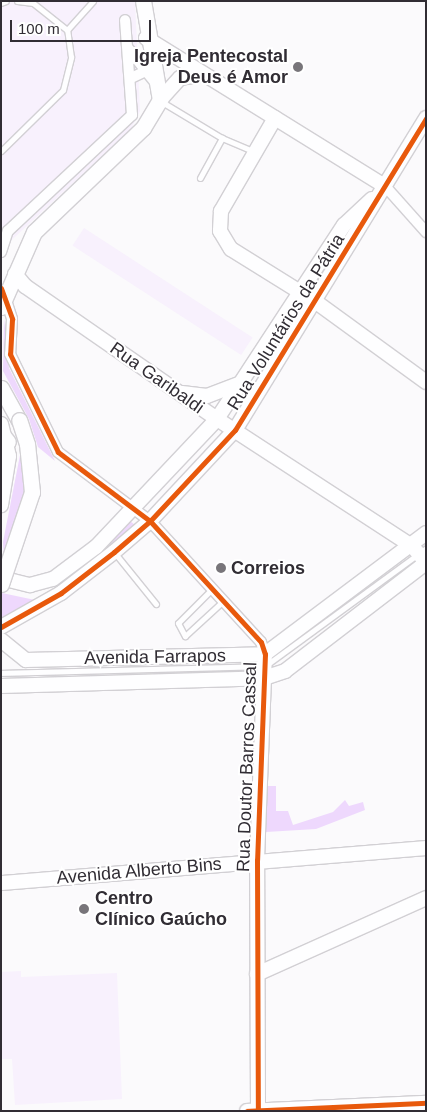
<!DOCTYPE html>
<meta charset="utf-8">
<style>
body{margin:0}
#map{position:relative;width:427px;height:1112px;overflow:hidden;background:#fbfafc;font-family:Helvetica,sans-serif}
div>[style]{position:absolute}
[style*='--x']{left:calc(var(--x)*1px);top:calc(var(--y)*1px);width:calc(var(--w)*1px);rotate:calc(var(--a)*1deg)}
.built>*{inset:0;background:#f8f1fd;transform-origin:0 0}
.green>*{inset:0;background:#eed8fd}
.roads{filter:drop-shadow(1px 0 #d2d0d4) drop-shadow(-1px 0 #d2d0d4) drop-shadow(0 1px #d2d0d4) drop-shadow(0 -1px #d2d0d4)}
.lane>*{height:5px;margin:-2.5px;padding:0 2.5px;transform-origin:2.5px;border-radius:2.5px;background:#fefeff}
.street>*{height:10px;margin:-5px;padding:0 5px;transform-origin:5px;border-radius:5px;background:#fefeff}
.secondary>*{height:14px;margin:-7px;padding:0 7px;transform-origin:7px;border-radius:7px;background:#fefeff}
.primary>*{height:15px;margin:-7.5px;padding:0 7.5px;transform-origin:7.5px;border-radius:7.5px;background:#fefeff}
.bridges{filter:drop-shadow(1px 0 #d2d0d4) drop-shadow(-1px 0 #d2d0d4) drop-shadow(0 1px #d2d0d4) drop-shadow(0 -1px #d2d0d4)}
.primary-bridge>*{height:15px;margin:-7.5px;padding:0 7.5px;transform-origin:7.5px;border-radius:7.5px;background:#fefeff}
.cycleway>*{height:5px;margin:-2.5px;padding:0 2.5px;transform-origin:2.5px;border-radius:2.5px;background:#e8590c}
.dots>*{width:14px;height:14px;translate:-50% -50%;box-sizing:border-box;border:2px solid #fff;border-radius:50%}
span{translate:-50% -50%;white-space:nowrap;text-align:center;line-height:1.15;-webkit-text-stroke:4px #fff;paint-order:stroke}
.poi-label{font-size:18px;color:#312d34;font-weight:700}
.right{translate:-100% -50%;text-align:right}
.left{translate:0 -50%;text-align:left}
.street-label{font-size:18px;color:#312d34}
.frame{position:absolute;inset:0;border:2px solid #312d34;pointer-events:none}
.scale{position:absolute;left:10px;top:20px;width:141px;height:22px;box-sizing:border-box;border:2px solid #312d34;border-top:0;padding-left:6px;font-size:15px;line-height:18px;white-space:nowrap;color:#312d34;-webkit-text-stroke:4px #fff;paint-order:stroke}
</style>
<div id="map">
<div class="built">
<div style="clip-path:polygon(1px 1px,135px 1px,140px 111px,131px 129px,1px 250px)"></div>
<div style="left:84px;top:228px;width:201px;height:21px;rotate:33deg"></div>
<div style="clip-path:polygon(21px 971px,21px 977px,117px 973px,122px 1099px,15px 1105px,12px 1059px,1px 1059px,1px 972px)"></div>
</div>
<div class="green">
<div style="clip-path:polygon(4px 318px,9px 368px,55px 461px,38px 447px,29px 419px,3px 371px)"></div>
<div style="clip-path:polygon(21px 450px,25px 491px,4px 561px,3px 542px)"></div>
<div style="clip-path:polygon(130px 521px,139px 528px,59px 592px,10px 619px,1px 618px,2px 593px,35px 600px,57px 590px,104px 550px)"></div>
<div style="clip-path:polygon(267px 786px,276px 786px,276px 811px,288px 811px,293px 825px,333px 812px,345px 800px,349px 806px,363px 802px,365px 810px,316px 829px,266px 832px)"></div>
</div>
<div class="roads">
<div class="lane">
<div style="--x:1;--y:3;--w:5;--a:-22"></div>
<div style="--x:67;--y:30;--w:39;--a:-48"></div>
<div style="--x:162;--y:102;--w:70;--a:31"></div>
<div style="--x:222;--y:138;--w:34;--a:23"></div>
<div style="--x:1;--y:151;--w:87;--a:-44.5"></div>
<div style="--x:63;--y:90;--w:34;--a:-76"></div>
<div style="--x:71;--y:57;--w:27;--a:-98"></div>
<div style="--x:67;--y:30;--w:43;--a:-141.5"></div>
<div style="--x:33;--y:3;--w:16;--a:-173"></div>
<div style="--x:200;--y:178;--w:46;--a:-61.2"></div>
<div style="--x:114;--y:552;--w:67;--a:51.1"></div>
<div style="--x:212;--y:589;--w:48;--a:135"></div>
<div style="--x:178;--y:623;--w:15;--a:62"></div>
<div style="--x:185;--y:636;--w:52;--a:-42.6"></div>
<div style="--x:1;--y:673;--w:264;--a:-1.5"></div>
<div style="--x:265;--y:666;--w:200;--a:-36.2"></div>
</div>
<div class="street">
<div style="--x:128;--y:48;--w:29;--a:52"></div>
<div style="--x:131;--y:78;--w:17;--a:-25"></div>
<div style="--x:146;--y:71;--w:14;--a:51"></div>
<div style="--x:385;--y:186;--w:62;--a:48.3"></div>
<div style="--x:1;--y:252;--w:22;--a:-72"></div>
<div style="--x:8;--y:231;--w:170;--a:-43.1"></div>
<div style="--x:132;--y:115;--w:95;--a:-94.2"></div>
<div style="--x:4;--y:294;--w:26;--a:72"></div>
<div style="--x:12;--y:319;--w:35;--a:93"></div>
<div style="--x:10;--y:354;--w:109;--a:63.9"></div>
<div style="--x:58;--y:452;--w:115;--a:36.9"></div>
<div style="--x:150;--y:521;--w:164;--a:47.5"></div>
<div style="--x:261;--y:642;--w:13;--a:72"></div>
</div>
<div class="secondary">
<div style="--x:146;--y:38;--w:281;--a:31.8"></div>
<div style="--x:160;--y:100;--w:30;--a:-48"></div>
<div style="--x:180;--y:78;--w:19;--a:-9"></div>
<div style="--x:275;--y:118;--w:108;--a:120.1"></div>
<div style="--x:221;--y:211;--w:20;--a:93"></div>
<div style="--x:220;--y:231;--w:21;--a:59"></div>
<div style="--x:231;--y:249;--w:100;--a:31.9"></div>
<div style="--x:316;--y:302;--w:136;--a:36"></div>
<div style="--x:15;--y:274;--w:16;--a:50"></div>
<div style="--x:25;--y:286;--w:234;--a:34.7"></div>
<div style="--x:217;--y:419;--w:233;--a:33.1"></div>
<div style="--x:412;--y:546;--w:21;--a:49"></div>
<div style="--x:182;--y:393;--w:25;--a:7"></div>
<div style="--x:207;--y:396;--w:33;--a:-21"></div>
<div style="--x:1;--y:424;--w:33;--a:76"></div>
<div style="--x:9;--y:456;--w:50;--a:99.3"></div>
<div style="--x:1;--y:578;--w:30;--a:14"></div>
<div style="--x:30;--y:585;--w:24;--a:-15"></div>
<div style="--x:53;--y:579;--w:54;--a:-36.7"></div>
<div style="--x:96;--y:547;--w:176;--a:-46.6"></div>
<div style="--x:217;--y:419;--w:232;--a:-56.8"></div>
<div style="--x:344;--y:225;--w:38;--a:-43"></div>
<div style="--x:1;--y:627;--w:69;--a:-29.5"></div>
<div style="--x:61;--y:593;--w:67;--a:-37.7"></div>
<div style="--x:114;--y:552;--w:48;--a:-40.7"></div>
<div style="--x:150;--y:521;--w:125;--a:-47"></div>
<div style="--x:235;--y:430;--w:366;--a:-58.5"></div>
<div style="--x:1;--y:640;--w:32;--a:39"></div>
<div style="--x:26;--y:660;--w:239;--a:-1.4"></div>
<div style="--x:265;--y:654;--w:201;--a:-36.9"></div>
<div style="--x:1;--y:686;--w:263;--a:-1.7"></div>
<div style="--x:264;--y:678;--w:22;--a:-18"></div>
<div style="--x:285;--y:671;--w:178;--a:-37.5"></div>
<div style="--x:1;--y:883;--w:426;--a:-4.7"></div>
<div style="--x:257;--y:974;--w:185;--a:-24.2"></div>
<div style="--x:247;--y:1111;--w:179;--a:-2.6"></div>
<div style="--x:258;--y:1111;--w:251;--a:-90.2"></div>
<div style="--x:257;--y:860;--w:206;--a:-87.8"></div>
</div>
<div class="primary">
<div style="--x:1;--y:307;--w:82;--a:-66.3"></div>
<div style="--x:34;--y:232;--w:151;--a:-43.7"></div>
<div style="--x:143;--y:128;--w:33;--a:-59"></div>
<div style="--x:160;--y:100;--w:100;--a:-99.7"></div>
<div style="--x:1;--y:388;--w:37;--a:61"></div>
<div style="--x:1;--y:433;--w:11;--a:52"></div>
</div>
</div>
<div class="bridges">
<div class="primary-bridge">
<div style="--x:1;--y:584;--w:97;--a:-71.4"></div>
<div style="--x:32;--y:492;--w:48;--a:-95.9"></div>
<div style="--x:27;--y:444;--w:25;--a:-108"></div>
</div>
</div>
<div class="cycleway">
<div style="--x:1;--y:288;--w:33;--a:70"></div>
<div style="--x:12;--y:319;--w:35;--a:93"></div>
<div style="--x:10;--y:354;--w:109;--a:63.9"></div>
<div style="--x:58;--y:452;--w:115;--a:36.9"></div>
<div style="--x:150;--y:521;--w:164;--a:47.5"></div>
<div style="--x:261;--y:642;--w:13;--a:72"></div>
<div style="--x:265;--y:654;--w:206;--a:92.2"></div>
<div style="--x:257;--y:860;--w:251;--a:89.8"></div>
<div style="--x:1;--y:627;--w:69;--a:-29.5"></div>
<div style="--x:61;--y:593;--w:67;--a:-37.7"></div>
<div style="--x:114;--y:552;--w:48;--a:-40.7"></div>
<div style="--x:150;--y:521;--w:125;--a:-47"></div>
<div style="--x:235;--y:430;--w:366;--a:-58.5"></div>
<div style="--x:247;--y:1111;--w:179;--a:-2.6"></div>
</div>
<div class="dots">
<div style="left:298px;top:67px;background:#78757a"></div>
<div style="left:221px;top:568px;background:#78757a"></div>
<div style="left:84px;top:909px;background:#78757a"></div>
</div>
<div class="poi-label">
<span class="right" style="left:288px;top:67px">Igreja Pentecostal<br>Deus é Amor</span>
<span class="left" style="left:231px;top:568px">Correios</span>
<span class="left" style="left:95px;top:909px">Centro<br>Clínico Gaúcho</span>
</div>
<div class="street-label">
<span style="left:286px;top:322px;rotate:-58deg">Rua Voluntários da Pátria</span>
<span style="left:157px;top:378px;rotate:35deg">Rua Garibaldi</span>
<span style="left:155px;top:657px;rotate:-1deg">Avenida Farrapos</span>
<span style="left:247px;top:767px;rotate:-88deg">Rua Doutor Barros Cassal</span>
<span style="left:139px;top:871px;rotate:-5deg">Avenida Alberto Bins</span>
</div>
<div class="frame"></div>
<div class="scale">100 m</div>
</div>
